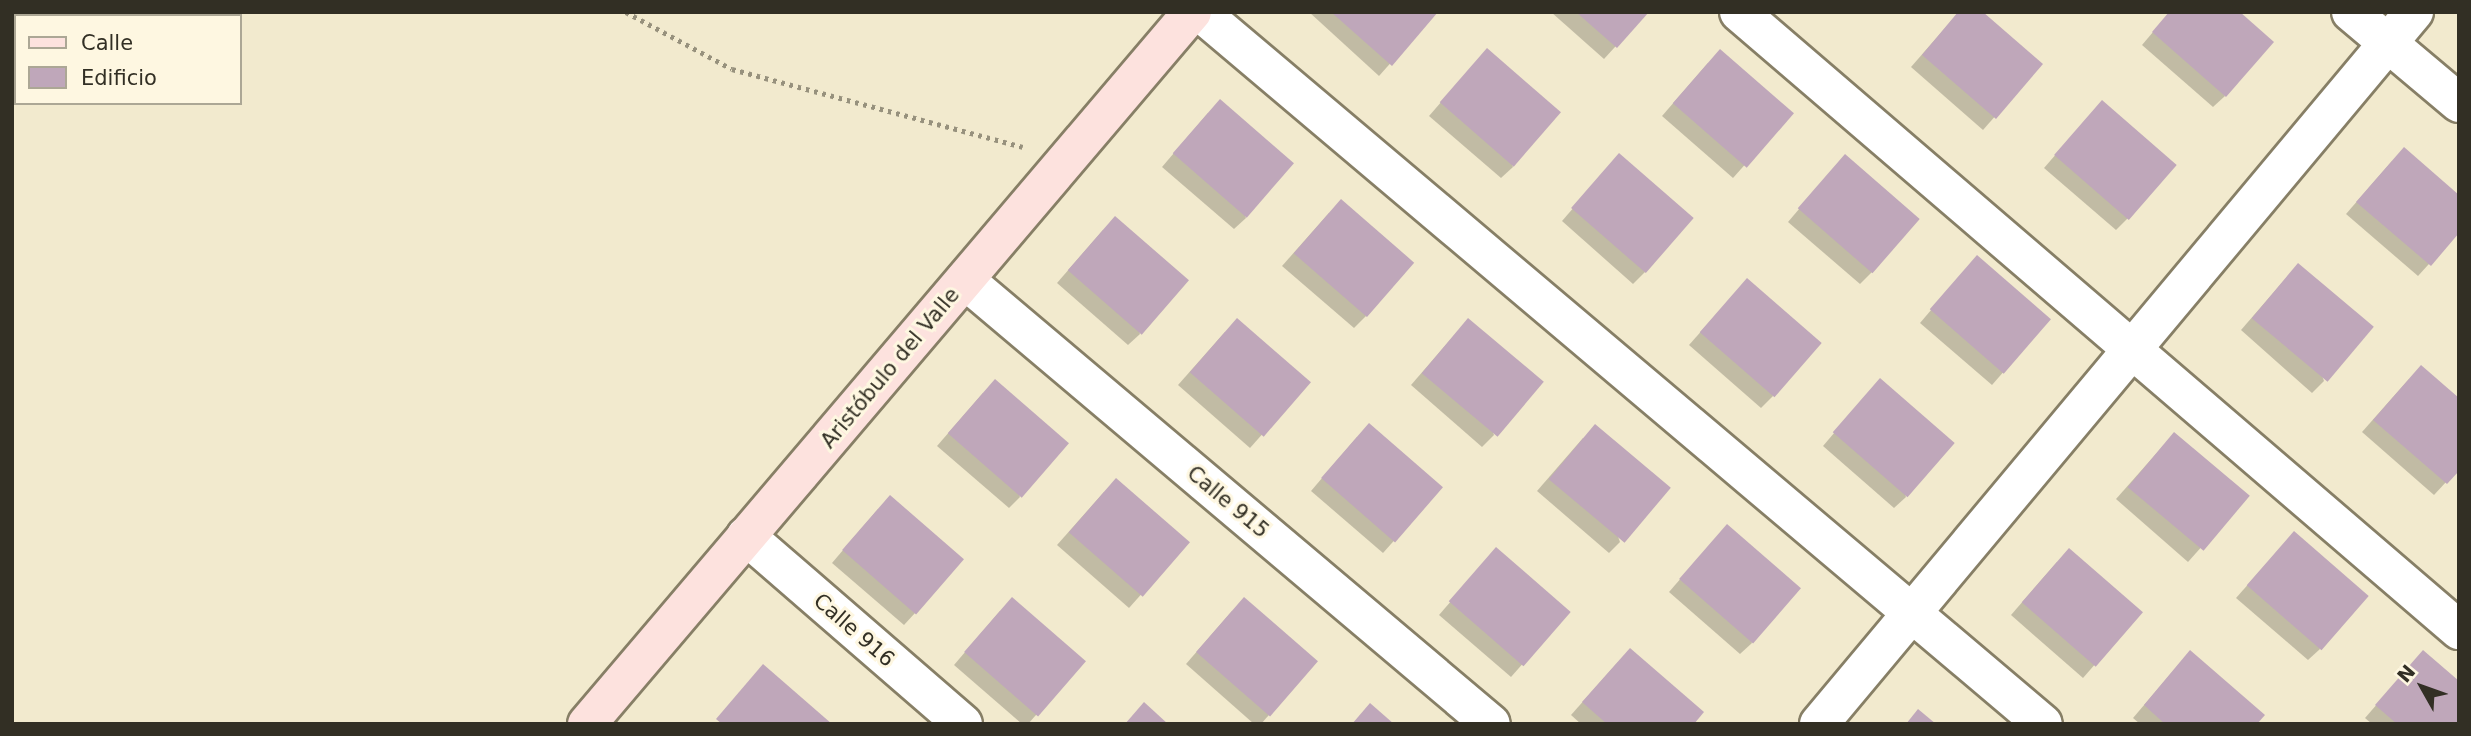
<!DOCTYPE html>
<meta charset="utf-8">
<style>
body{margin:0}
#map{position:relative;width:2471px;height:736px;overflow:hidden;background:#f2eace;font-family:"DejaVu Sans",sans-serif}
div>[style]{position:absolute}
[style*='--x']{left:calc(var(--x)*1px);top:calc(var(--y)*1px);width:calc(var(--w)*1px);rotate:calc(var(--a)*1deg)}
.shadow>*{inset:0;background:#0003}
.building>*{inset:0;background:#bfa7ba;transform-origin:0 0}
.path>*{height:4.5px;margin-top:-2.25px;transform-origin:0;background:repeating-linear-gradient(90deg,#97917d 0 3.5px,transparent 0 8.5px)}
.roads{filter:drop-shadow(2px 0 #877f66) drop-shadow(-2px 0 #877f66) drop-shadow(0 2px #877f66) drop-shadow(0 -2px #877f66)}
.street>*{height:38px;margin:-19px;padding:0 19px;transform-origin:19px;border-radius:19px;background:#fff}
.secondary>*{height:38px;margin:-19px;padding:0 19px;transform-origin:19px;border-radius:19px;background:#fde2de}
span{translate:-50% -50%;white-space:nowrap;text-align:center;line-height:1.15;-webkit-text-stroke:6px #fef7e1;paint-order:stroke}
.street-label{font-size:21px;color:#322f24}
.frame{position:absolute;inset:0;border:14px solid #322f24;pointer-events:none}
.legend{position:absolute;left:14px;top:14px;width:228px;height:91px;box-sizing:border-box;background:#fef7e1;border:2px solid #aca795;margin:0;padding:9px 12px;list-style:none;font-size:21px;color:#322f24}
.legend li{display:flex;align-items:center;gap:14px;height:35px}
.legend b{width:35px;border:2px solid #aca795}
.north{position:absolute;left:2387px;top:652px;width:70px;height:70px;-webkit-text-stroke:5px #fef7e1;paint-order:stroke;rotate:310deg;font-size:19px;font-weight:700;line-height:28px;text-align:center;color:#322f24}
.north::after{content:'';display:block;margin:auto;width:24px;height:32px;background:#322f24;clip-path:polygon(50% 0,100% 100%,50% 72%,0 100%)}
</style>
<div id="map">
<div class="shadow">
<div style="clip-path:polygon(1309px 12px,1436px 12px,1379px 76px)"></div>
<div style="clip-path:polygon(1551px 12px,1647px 12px,1604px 59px)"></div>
<div style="clip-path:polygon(1959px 12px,2041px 64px,1983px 130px,1911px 67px)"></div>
<div style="clip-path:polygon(2170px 12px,2225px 96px,2213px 107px,2142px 45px)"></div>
<div style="clip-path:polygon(1476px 62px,1513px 167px,1501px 178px,1429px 116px)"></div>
<div style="clip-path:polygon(1708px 63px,1791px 113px,1733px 178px,1662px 116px)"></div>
<div style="clip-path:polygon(1208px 113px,1246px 218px,1234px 229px,1162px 167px)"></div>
<div style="clip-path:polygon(2091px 114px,2128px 218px,2116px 230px,2044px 168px)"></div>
<div style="clip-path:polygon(2392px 161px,2459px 231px,2418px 276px,2346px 214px)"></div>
<div style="clip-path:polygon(1608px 168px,1645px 272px,1633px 284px,1562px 221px)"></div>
<div style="clip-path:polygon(1834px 168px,1872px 272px,1860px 284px,1788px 222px)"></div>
<div style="clip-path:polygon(1329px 213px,1366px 316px,1354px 328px,1282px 266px)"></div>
<div style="clip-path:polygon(1103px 230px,1140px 334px,1128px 345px,1057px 283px)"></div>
<div style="clip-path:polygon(1966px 269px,2049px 320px,1992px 385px,1920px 323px)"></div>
<div style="clip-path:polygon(2287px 277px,2324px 381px,2312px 393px,2241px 330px)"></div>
<div style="clip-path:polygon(1736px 292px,1773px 396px,1761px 408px,1689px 345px)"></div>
<div style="clip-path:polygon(1225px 332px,1308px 383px,1250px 448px,1178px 385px)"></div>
<div style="clip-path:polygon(1457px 332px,1494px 435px,1482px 447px,1411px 385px)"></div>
<div style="clip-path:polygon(2409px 379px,2459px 468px,2434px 495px,2362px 432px)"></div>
<div style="clip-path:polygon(1869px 392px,1906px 497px,1894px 508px,1823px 446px)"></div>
<div style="clip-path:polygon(983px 393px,1020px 497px,1009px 508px,937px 446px)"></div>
<div style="clip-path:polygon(1357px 437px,1441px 488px,1383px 553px,1311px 491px)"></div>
<div style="clip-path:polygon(1583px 438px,1620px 542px,1609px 553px,1537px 491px)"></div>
<div style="clip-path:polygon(2163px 446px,2246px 497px,2188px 562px,2116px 499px)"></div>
<div style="clip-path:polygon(1104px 492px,1187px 543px,1129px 608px,1057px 545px)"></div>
<div style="clip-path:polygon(878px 509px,915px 613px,904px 625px,832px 563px)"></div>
<div style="clip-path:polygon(1715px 539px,1752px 643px,1740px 654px,1669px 592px)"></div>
<div style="clip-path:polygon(2283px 545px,2320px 649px,2308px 660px,2236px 598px)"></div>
<div style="clip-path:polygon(1485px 562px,1568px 612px,1511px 677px,1439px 615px)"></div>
<div style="clip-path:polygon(2057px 562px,2140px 613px,2083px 678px,2011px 615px)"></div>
<div style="clip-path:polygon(1000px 611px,1083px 662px,1028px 724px,1022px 724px,954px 665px)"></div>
<div style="clip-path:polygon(1232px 611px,1316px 662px,1261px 724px,1254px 724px,1186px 664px)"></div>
<div style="clip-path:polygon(1618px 662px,1692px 724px,1581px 724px,1571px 715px)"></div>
<div style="clip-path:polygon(2179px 664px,2255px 724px,2140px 724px,2133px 718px)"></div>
<div style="clip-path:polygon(2412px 664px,2459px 724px,2372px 724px,2365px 718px)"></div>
</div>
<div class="building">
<div style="clip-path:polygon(1331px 12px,1438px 12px,1392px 66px)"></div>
<div style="clip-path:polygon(1576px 12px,1649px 12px,1617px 48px)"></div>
<div style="clip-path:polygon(1958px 12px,1983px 12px,2043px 64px,1996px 119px,1922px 55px)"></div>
<div style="clip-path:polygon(2169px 12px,2240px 12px,2274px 42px,2226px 97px,2152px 32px)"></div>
<div style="left:1487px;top:48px;width:98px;height:72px;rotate:41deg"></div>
<div style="left:1720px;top:49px;width:98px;height:72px;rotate:41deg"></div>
<div style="left:1220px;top:99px;width:98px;height:72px;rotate:41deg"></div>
<div style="left:2102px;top:100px;width:99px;height:73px;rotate:41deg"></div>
<div style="clip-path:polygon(2404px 147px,2459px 195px,2459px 233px,2431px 266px,2356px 202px)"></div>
<div style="left:1619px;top:153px;width:99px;height:73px;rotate:41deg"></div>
<div style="left:1845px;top:154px;width:99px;height:72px;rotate:41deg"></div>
<div style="left:1341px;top:199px;width:97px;height:72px;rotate:41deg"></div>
<div style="left:1115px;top:216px;width:98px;height:72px;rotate:41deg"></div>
<div style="left:1977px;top:255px;width:98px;height:72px;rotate:41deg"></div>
<div style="left:2298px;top:263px;width:99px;height:72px;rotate:40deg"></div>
<div style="left:1747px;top:278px;width:99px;height:72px;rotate:41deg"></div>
<div style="left:1237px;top:318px;width:98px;height:72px;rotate:41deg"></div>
<div style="left:1468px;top:318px;width:99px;height:72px;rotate:40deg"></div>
<div style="clip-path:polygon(2421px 365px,2459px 398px,2459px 471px,2447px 484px,2373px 420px)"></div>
<div style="left:1880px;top:378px;width:99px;height:72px;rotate:41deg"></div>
<div style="left:995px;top:379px;width:98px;height:72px;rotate:41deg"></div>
<div style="left:1369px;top:423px;width:98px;height:73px;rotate:41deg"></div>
<div style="left:1595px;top:424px;width:99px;height:72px;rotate:40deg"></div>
<div style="left:2174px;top:432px;width:99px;height:72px;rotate:40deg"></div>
<div style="left:1116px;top:478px;width:98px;height:72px;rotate:41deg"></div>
<div style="left:890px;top:495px;width:98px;height:73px;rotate:41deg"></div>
<div style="left:1727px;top:524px;width:98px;height:73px;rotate:41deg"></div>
<div style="left:2294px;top:531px;width:99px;height:72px;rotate:41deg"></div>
<div style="left:1496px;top:547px;width:99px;height:72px;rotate:41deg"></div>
<div style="left:2069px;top:548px;width:98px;height:72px;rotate:41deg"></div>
<div style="left:1012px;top:597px;width:98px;height:73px;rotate:41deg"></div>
<div style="left:1244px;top:597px;width:98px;height:73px;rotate:41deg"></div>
<div style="clip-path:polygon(1630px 648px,1704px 712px,1694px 724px,1607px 724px,1582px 702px)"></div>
<div style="clip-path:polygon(2190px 650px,2265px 715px,2257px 724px,2165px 724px,2144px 705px)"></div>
<div style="clip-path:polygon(2423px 650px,2459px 681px,2459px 724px,2397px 724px,2375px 705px)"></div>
<div style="clip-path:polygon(763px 664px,832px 724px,722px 724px,716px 719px)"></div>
<div style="clip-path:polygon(1144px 702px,1168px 724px,1125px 724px)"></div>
<div style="clip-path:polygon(1370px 703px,1394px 724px,1352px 724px)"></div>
<div style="clip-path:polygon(1918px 709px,1936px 724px,1906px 724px)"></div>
</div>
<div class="path">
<div style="--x:626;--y:12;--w:120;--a:28.3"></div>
<div style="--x:732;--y:69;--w:301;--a:15"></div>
</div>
<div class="roads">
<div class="street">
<div style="--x:1200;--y:12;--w:1103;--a:40.18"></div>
<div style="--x:1739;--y:12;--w:949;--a:40.64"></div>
<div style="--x:2351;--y:12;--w:141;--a:40.1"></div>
<div style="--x:965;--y:280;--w:688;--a:40.17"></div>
<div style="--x:746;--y:536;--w:287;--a:40.9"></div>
<div style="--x:1819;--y:724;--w:928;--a:-50.12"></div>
</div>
<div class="secondary">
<div style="--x:587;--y:724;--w:934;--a:-49.64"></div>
</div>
</div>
<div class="street-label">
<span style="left:890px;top:368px;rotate:-50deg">Aristóbulo del Valle</span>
<span style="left:1228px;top:502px;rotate:40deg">Calle 915</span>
<span style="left:854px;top:630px;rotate:41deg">Calle 916</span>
</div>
<div class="frame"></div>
<ul class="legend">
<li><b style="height:9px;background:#fde2de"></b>Calle</li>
<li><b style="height:19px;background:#bfa7ba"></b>Edificio</li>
</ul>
<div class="north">N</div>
</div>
